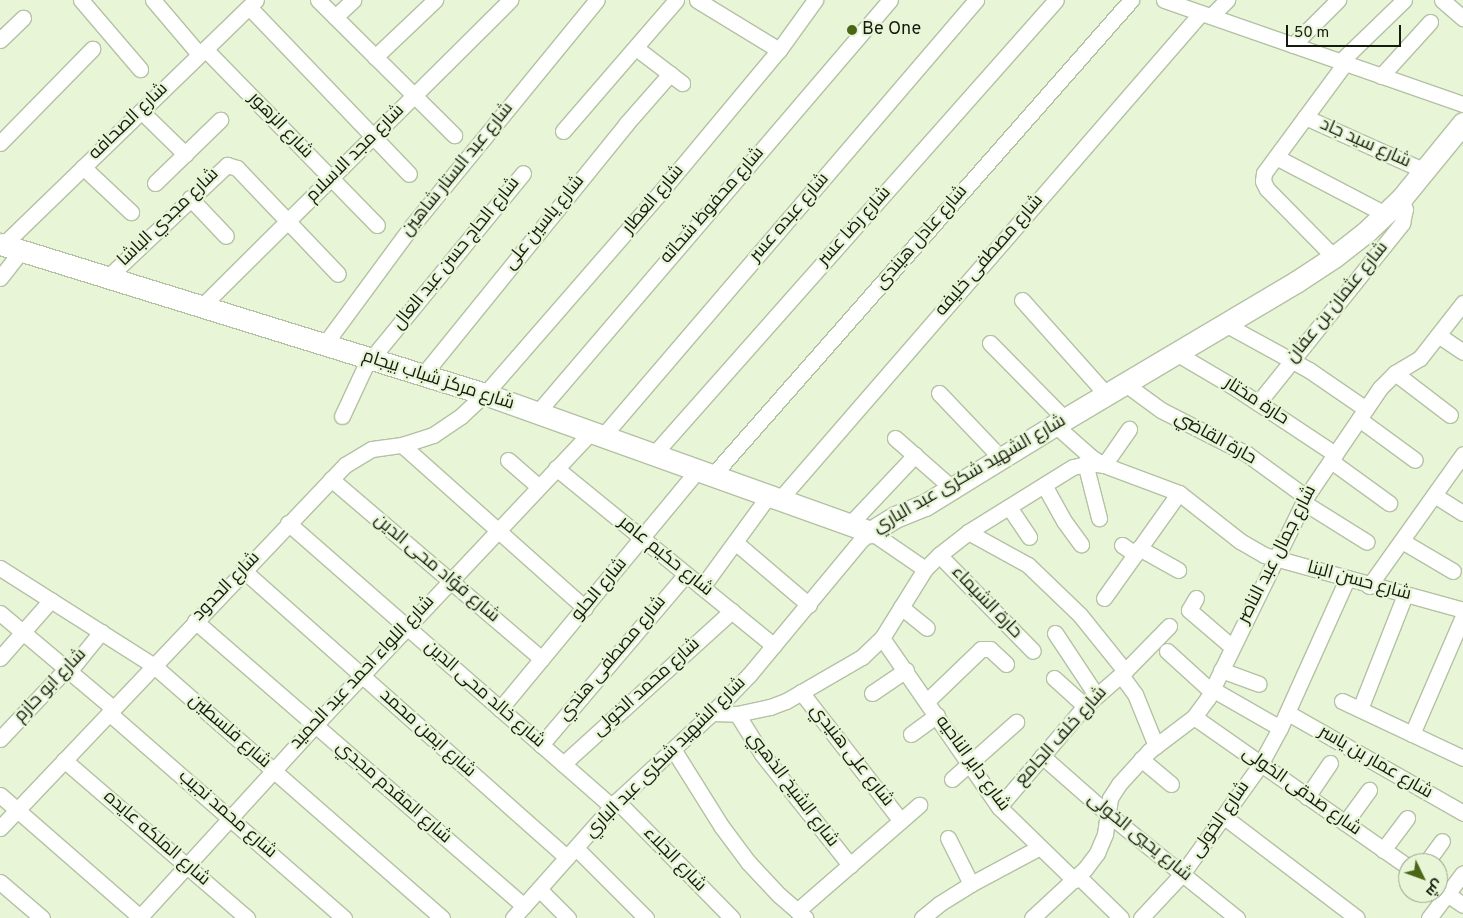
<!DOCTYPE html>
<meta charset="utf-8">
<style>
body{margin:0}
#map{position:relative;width:1463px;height:918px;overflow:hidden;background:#e8f6d7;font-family:Overpass,Cairo,sans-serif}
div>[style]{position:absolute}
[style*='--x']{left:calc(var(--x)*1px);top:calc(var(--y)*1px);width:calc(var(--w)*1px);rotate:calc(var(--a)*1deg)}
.roads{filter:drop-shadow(1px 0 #b4c1a3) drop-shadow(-1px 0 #b4c1a3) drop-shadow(0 1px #b4c1a3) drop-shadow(0 -1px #b4c1a3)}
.minor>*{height:15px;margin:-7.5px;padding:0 7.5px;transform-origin:7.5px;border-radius:7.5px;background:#fff}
.secondary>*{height:21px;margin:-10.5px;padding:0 10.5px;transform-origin:10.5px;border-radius:10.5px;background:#fff}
.dots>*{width:14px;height:14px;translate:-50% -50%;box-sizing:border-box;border:2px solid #e8f6d7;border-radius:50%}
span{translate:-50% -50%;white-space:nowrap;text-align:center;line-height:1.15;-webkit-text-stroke:4.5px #e8f6d7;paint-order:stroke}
.poi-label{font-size:18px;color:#151a0f}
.left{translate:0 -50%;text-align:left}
.street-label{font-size:18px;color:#151a0f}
.north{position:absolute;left:1398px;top:853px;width:50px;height:50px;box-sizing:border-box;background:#e8f6d7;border:1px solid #949e87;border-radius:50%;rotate:132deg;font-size:14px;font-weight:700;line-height:20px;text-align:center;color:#151a0f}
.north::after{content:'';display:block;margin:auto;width:18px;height:22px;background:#4b6617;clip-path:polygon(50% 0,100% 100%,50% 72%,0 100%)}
.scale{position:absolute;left:1286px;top:25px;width:115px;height:22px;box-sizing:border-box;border:2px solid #151a0f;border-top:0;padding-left:6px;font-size:15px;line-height:18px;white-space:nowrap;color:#151a0f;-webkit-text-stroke:4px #e8f6d7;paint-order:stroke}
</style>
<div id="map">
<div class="roads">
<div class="minor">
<div style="--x:81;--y:0;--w:91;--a:49.5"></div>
<div style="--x:153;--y:0;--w:71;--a:49.6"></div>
<div style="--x:318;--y:0;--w:192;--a:44.8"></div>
<div style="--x:697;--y:0;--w:96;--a:31.4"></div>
<div style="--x:1164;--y:0;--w:317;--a:19.2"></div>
<div style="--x:1442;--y:0;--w:28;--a:41"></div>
<div style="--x:249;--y:7;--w:231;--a:46.2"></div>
<div style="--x:1211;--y:16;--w:23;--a:-45"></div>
<div style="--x:335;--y:17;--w:25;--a:-43"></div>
<div style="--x:0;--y:40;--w:32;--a:-44"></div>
<div style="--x:1293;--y:45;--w:64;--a:-45"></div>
<div style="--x:636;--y:48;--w:58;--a:37.3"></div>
<div style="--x:205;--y:49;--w:246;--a:45.7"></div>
<div style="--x:375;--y:57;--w:83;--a:-43.5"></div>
<div style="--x:1340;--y:62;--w:89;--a:-44.1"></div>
<div style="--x:1381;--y:76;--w:73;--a:-47.8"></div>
<div style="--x:141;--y:111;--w:62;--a:44.3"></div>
<div style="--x:1305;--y:117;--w:132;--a:24.2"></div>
<div style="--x:563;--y:131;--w:173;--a:-49.2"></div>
<div style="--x:0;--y:143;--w:132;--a:-45.6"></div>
<div style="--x:1276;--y:157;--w:123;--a:27.6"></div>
<div style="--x:83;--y:167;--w:66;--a:43.2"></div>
<div style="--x:155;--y:183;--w:91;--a:-44.1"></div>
<div style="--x:190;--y:198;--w:52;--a:46.5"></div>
<div style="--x:3;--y:245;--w:352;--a:-44.1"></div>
<div style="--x:1334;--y:257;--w:95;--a:-134.6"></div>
<div style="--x:1267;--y:189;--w:9;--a:-117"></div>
<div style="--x:1263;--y:181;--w:8;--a:-83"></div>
<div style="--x:1264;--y:173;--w:137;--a:-53.6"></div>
<div style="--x:0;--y:278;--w:34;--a:-52"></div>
<div style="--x:107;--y:278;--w:165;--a:-43.3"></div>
<div style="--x:227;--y:165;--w:10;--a:17"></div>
<div style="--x:237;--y:168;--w:146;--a:46.4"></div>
<div style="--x:1022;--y:300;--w:126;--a:48.2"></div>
<div style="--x:201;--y:307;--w:436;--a:-44.8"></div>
<div style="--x:1225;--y:324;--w:96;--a:28.7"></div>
<div style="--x:1309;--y:370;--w:69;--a:34.4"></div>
<div style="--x:1438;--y:335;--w:30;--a:34"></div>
<div style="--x:990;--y:343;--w:107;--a:45.4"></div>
<div style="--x:324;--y:345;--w:147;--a:-53.6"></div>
<div style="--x:411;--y:227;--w:293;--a:-50.7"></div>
<div style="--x:1176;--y:353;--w:71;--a:30.5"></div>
<div style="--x:1237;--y:389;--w:118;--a:33.6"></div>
<div style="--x:371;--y:359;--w:240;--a:-50.7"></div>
<div style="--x:1395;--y:373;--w:69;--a:37.4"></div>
<div style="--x:423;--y:375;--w:323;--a:-51"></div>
<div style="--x:626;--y:124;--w:67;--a:-48.7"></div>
<div style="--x:1124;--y:383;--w:46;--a:36.1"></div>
<div style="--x:1161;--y:410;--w:97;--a:27.1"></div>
<div style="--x:1247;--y:454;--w:73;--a:36.1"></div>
<div style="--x:939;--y:393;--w:90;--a:46.4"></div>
<div style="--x:1258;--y:403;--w:231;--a:-51.3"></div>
<div style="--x:1402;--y:223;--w:14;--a:-78"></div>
<div style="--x:1405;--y:209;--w:11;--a:-112"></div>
<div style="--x:537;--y:413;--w:543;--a:-49.48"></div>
<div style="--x:342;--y:416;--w:64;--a:-65"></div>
<div style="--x:1359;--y:419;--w:69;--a:36.2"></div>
<div style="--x:1055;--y:425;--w:48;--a:41.6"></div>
<div style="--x:1091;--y:457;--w:15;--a:32"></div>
<div style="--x:1104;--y:465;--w:80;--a:20.5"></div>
<div style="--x:1179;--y:493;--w:78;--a:38.2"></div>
<div style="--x:1240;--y:541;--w:28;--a:30"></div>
<div style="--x:1264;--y:555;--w:206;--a:15.4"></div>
<div style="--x:603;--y:436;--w:574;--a:-49.45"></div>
<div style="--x:895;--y:438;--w:76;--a:41.3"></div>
<div style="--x:402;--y:445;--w:245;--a:41.7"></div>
<div style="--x:654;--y:454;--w:606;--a:-48.48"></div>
<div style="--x:508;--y:460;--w:41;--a:41.1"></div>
<div style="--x:1331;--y:461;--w:72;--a:35.9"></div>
<div style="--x:1085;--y:463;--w:57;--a:75.7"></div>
<div style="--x:556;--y:468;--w:281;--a:39.2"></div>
<div style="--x:713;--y:475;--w:633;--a:-48.65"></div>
<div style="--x:331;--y:479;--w:277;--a:40.5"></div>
<div style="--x:1044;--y:485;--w:41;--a:60.9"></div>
<div style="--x:1064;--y:521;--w:29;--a:54"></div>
<div style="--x:1434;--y:495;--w:34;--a:32"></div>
<div style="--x:780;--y:499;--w:643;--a:-49.1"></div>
<div style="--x:1303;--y:502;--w:75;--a:32"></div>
<div style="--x:1009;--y:507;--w:36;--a:56"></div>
<div style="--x:288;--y:523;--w:431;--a:41.2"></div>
<div style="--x:850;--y:524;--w:95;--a:-46.7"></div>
<div style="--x:968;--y:532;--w:68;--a:28.8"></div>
<div style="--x:1028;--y:565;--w:72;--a:43.9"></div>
<div style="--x:1080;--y:615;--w:72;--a:51.2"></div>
<div style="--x:1402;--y:541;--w:59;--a:30.5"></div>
<div style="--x:735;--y:542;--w:97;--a:40.4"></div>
<div style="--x:1122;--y:545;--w:16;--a:35"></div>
<div style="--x:1139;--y:548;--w:45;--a:29.4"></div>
<div style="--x:939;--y:555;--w:134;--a:45.6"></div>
<div style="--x:0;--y:568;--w:181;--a:32.4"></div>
<div style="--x:153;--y:665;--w:384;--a:41.2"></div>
<div style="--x:243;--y:570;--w:433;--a:41.6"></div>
<div style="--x:1369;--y:586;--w:162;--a:-54.5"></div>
<div style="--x:702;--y:587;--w:114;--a:-53.9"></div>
<div style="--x:1104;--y:598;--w:129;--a:-54.5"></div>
<div style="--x:1196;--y:598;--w:14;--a:120"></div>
<div style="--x:1189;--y:610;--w:57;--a:40.7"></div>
<div style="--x:901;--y:607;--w:33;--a:39"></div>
<div style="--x:0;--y:613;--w:148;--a:40.1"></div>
<div style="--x:195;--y:621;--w:435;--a:40.9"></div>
<div style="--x:1055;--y:633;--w:74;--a:56.5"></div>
<div style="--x:882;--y:638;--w:206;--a:55.3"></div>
<div style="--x:999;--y:807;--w:105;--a:44.2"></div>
<div style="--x:1167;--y:651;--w:59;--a:42.3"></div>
<div style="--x:0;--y:658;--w:77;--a:-48.7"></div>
<div style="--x:1221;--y:670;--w:40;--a:20.2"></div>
<div style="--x:1121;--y:675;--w:24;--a:54"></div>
<div style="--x:1135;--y:694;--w:56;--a:68"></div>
<div style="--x:1054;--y:678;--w:42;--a:42.1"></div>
<div style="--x:1212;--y:689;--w:78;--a:29.8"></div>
<div style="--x:801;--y:692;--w:163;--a:52.2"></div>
<div style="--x:872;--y:693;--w:41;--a:-34.1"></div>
<div style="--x:927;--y:701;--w:75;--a:-43.9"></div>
<div style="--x:981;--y:649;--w:9;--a:0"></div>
<div style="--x:990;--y:649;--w:22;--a:43"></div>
<div style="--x:1342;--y:701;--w:134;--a:25.2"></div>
<div style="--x:500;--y:709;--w:310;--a:-50.4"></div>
<div style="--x:1360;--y:709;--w:123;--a:-68.5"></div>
<div style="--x:109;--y:713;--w:312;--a:41.1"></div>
<div style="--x:712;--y:713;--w:25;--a:2"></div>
<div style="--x:737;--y:714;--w:34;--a:-12"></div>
<div style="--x:770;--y:707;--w:17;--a:-21"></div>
<div style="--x:786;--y:701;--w:88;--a:-30.1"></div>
<div style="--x:862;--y:657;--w:28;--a:-44"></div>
<div style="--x:882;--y:638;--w:81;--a:-58.1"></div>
<div style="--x:925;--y:569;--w:20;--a:-45"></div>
<div style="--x:939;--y:555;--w:37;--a:-38"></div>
<div style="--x:968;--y:532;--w:123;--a:-31.8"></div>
<div style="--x:1073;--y:467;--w:18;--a:-13"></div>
<div style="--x:1091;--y:463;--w:13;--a:9"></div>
<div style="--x:1104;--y:465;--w:44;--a:-55.2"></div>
<div style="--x:1288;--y:713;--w:202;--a:29.7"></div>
<div style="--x:737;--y:714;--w:47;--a:58"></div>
<div style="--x:762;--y:754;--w:142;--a:51.6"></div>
<div style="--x:1194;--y:717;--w:261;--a:35"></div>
<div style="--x:911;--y:734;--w:32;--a:-36"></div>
<div style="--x:1412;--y:734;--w:129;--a:-66.6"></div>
<div style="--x:0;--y:739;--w:93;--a:-46.7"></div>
<div style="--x:64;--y:671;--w:7;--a:-16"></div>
<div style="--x:71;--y:669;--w:48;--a:-51"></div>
<div style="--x:541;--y:745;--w:224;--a:-49.7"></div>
<div style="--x:673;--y:749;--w:92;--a:57.9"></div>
<div style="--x:722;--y:827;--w:44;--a:53.4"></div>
<div style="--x:748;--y:862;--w:45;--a:46.8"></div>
<div style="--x:779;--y:895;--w:35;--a:41"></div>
<div style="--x:1042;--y:756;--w:88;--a:41.3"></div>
<div style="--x:1108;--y:814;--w:166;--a:38.9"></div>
<div style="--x:1141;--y:759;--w:39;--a:40"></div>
<div style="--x:64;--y:760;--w:242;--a:40.8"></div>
<div style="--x:563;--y:764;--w:228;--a:-42.2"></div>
<div style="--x:952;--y:779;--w:86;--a:-41.7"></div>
<div style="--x:0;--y:795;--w:187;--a:41.1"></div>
<div style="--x:1307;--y:797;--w:41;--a:-55.9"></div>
<div style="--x:617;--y:801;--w:164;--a:45.5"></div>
<div style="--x:999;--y:807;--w:133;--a:-49.6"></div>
<div style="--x:1085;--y:706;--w:53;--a:-41.2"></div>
<div style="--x:1125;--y:671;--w:63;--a:-45.6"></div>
<div style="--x:1223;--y:816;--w:168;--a:37.3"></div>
<div style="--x:1345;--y:823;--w:41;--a:-54"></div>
<div style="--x:0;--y:828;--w:501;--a:-46.46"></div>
<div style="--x:345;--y:465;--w:31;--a:-31"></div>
<div style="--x:372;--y:449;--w:30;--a:-8"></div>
<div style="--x:402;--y:445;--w:33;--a:-18"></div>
<div style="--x:433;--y:435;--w:34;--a:-34"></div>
<div style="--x:461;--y:416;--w:33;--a:-43"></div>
<div style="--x:485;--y:394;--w:264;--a:-49"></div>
<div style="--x:658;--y:195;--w:189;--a:-50.2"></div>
<div style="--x:779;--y:50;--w:62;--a:-54.2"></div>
<div style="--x:948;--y:838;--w:51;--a:63.4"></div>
<div style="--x:576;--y:848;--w:99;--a:45"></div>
<div style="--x:1383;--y:850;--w:40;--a:-53"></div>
<div style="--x:1426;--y:863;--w:27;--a:-54"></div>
<div style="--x:1078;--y:876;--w:60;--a:44.3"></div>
<div style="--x:0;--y:882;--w:55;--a:40.6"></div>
<div style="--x:1438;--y:888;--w:30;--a:34"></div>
<div style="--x:539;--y:889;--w:41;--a:45"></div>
<div style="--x:797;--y:911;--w:162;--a:-41"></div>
<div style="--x:139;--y:918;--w:261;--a:-47.6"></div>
<div style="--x:315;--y:725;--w:403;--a:-46.7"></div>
<div style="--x:513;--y:918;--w:157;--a:-48.4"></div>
<div style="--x:617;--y:801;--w:129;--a:-42.8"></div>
<div style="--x:712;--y:713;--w:53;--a:-45.8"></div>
<div style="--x:749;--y:675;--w:177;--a:-50.3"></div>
<div style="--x:862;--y:539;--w:11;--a:-38"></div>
<div style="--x:871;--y:532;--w:65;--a:34.4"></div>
<div style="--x:922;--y:918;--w:22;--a:-39"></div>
<div style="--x:939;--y:904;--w:38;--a:-32"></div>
<div style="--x:971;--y:884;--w:78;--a:-28.2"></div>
<div style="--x:1032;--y:918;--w:72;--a:-42.8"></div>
<div style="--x:1085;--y:869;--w:20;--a:-53"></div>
<div style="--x:1097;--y:853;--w:21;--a:-67"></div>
<div style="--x:1105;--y:834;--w:36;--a:-82"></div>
<div style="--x:1110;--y:798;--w:17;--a:-57"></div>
<div style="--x:1119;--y:784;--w:45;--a:-47.7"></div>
<div style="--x:1149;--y:751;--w:56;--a:-37.1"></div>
<div style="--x:1194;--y:717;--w:24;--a:-54"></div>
<div style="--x:1208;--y:698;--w:224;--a:-64"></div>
<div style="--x:1306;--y:497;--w:132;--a:-55.8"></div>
<div style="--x:1380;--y:388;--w:21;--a:-45"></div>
<div style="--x:1395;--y:373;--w:29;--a:-31"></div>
<div style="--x:1420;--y:358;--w:70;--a:-52"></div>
<div style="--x:1141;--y:918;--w:60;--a:-47"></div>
<div style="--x:1182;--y:874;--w:134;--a:-54.4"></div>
<div style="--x:1260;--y:765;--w:42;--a:-61.6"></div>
<div style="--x:1280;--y:728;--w:163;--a:-65.8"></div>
<div style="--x:1429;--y:918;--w:56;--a:-52.9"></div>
</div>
<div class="secondary">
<div style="--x:0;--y:244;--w:508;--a:17.19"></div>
<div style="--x:485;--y:394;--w:410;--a:19.7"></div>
<div style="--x:871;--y:532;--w:28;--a:-32"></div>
<div style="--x:895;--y:517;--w:32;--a:-22"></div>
<div style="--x:925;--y:505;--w:153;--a:-31.6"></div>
<div style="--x:1055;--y:425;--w:280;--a:-30.7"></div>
<div style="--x:1296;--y:282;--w:45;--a:-33.3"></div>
<div style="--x:1334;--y:257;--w:39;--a:-38"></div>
<div style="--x:1365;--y:233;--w:50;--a:-43.4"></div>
<div style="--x:1401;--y:199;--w:98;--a:-50.8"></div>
</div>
</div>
<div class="dots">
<div style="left:852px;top:30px;background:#4b6617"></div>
</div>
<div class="poi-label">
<span class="left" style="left:862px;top:30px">Be One</span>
</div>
<div class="street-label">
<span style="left:129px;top:122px;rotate:-44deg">شارع الصحافه</span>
<span style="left:280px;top:126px;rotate:46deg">شارع الزهور</span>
<span style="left:1365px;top:144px;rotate:24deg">شارع سيد جاد</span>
<span style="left:356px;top:154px;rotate:-45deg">شارع مجد الاسلام</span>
<span style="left:458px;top:170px;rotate:-51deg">شارع عبد الستار شاهين</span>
<span style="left:654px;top:200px;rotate:-50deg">شارع العطار</span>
<span style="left:713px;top:206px;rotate:-49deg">شارع محفوظ شحاته</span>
<span style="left:169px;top:218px;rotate:-44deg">شارع مجدي الباشا</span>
<span style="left:790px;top:218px;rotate:-49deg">شارع عبده عسر</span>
<span style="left:545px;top:223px;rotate:-51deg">شارع ياسين على</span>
<span style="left:855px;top:227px;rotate:-48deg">شارع رضا عسر</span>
<span style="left:922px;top:238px;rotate:-49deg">شارع عادل هيندى</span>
<span style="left:457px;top:254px;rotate:-51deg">شارع الحاج حسن عبد العال</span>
<span style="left:990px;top:256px;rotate:-49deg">شارع مصطفى خليفه</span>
<span style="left:1338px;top:303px;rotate:-51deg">شارع عثمان بن عفان</span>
<span style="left:438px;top:381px;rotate:18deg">شارع مركز شباب بيجام</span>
<span style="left:1256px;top:402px;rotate:33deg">حارة مختار</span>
<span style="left:1215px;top:439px;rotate:29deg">حارة القاضي</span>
<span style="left:970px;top:475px;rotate:-30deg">شارع الشهيد شكرى عبد الباري</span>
<span style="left:1278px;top:555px;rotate:-63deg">شارع جمال عبد الناصر</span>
<span style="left:665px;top:557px;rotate:39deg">شارع حكيم عامر</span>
<span style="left:436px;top:569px;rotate:40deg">شارع فؤاد محى الدين</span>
<span style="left:1359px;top:582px;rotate:15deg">شارع حسن البنا</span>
<span style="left:227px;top:587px;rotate:-46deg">شارع الحدود</span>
<span style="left:600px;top:590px;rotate:-50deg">شارع الحلو</span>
<span style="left:986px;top:603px;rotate:46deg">حارة الشيماء</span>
<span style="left:613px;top:659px;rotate:-50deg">شارع مصطفى هندي</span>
<span style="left:363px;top:673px;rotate:-47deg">شارع اللواء احمد عبد الحميد</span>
<span style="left:51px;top:686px;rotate:-46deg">شارع ابو حازم</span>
<span style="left:647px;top:688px;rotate:-42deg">شارع محمد الخولى</span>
<span style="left:484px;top:695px;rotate:41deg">شارع خالد محى الدين</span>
<span style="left:229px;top:732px;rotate:41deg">شارع فلسطين</span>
<span style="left:427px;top:734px;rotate:42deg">شارع ايمن محمد</span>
<span style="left:1062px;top:737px;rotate:-48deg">شارع خلف الجامع</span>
<span style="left:851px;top:756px;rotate:52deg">شارع على هنيدي</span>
<span style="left:666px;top:758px;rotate:-45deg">شارع الشهيد شكرى عبد الباري</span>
<span style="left:1375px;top:763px;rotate:30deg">شارع عمار بن ياسر</span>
<span style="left:972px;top:764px;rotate:54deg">شارع داير الناحيه</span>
<span style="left:792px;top:790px;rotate:53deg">شارع الشيخ الذهبي</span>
<span style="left:1301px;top:792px;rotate:35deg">شارع صدقى الخولى</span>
<span style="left:393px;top:793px;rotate:41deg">شارع المقدم مجدي</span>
<span style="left:227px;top:815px;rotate:41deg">شارع محمد نجيب</span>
<span style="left:1221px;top:820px;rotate:-55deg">شارع الخولى</span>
<span style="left:1139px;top:838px;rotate:39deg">شارع يحيي الخولى</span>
<span style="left:156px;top:839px;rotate:41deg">شارع الملكه عايده</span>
<span style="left:674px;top:860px;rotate:46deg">شارع الجلاء</span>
</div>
<div class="north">ش</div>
<div class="scale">50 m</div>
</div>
